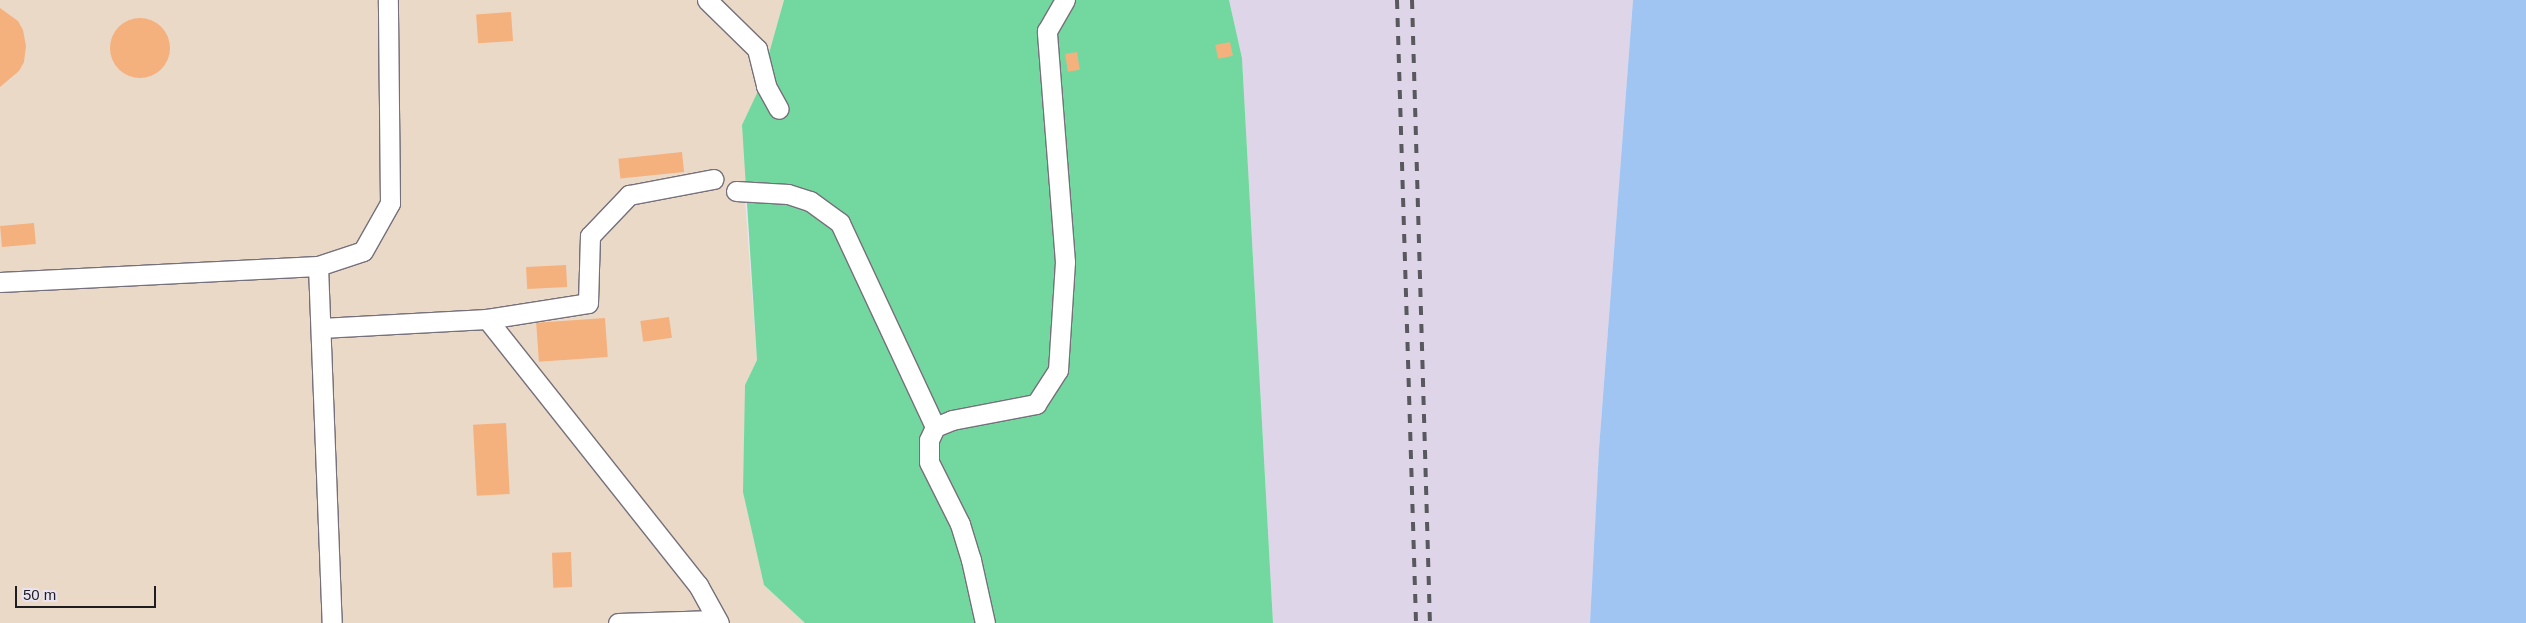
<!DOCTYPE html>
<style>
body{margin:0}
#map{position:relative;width:2526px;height:623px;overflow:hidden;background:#e9e4f0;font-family:Helvetica,sans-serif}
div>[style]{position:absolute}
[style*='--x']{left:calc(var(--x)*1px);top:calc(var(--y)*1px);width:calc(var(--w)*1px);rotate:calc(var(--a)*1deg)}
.industrial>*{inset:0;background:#ebd9c8}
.built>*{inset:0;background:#ded6e8}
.green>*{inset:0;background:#72d89f}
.water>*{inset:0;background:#a0c5f3}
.building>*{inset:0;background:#f4b17e;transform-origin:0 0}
.round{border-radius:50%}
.roads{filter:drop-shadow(1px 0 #75707b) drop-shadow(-1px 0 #75707b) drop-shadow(0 1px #75707b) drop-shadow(0 -1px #75707b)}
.minor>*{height:19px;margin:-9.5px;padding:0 9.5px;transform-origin:9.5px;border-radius:9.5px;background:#fff}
.rail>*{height:4px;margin-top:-2px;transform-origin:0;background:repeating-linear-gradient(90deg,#5a585f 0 9px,transparent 0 18px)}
span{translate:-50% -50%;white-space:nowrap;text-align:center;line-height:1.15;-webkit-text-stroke:4px #e9e4f0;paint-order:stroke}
.scale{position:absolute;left:15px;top:586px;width:141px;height:22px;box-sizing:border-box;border:2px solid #1e1d21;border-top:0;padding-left:6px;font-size:15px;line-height:18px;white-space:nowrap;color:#1e1d21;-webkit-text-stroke:4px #e9e4f0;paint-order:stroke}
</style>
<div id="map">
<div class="industrial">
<div style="clip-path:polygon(0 0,784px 0,759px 89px,745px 200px,757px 360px,745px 385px,764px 585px,805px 623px,0 623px)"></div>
</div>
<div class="built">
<div style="clip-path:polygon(1229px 0,1633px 0,1599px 449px,1590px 623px,1273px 623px,1242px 58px)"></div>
</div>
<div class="green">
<div style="clip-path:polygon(784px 0,1229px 0,1242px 58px,1273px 623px,805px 623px,764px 585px,743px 492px,745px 385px,757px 360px,742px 125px,759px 89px)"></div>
</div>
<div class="water">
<div style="clip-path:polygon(1633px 0,2526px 0,2526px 623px,1590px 623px,1599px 449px)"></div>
</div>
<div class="building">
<div style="clip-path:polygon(0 8px,18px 21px,23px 30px,26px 46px,24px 62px,19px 71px,0 87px)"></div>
<div style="left:511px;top:12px;width:29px;height:35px;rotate:86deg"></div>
<div class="round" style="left:110px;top:18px;width:60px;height:60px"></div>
<div style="left:1230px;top:42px;width:14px;height:15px;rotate:78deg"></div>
<div style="left:1077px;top:52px;width:18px;height:12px;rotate:81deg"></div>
<div style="left:682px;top:152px;width:20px;height:64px;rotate:84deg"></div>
<div style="left:34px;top:223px;width:21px;height:34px;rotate:85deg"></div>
<div style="left:566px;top:265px;width:22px;height:40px;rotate:87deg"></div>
<div style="left:669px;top:317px;width:21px;height:29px;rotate:82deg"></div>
<div style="left:605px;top:318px;width:39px;height:69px;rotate:86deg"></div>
<div style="left:506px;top:423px;width:71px;height:33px;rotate:87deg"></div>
<div style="left:571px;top:552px;width:35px;height:19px;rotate:88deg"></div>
</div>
<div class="roads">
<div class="minor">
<div style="--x:707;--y:0;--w:70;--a:44.4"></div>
<div style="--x:757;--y:49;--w:38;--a:76"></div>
<div style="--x:766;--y:86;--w:26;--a:61"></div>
<div style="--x:736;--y:191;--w:52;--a:3.3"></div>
<div style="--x:788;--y:194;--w:23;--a:18"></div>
<div style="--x:810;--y:201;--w:37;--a:36"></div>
<div style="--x:840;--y:223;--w:225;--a:65"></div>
<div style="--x:318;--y:266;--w:357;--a:87.8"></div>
<div style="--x:0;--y:282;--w:318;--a:-2.9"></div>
<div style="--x:318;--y:266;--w:47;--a:-18.4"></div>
<div style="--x:363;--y:251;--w:55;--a:-60.6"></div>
<div style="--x:390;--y:203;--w:203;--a:-90.6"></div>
<div style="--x:487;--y:319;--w:340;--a:51.6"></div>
<div style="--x:698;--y:585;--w:43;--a:61.1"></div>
<div style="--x:321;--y:328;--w:166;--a:-3.1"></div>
<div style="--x:487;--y:319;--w:102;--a:-9"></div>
<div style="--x:588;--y:303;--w:67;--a:-88.3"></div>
<div style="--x:590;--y:236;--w:57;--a:-46.4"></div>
<div style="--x:629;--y:195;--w:86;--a:-10.7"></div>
<div style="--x:618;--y:623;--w:98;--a:-1.8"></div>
<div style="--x:985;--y:623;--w:65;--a:-102.5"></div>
<div style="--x:971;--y:560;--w:38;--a:-107"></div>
<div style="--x:960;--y:524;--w:69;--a:-116.6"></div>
<div style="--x:929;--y:462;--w:22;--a:-90"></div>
<div style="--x:929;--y:440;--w:14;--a:-65"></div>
<div style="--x:935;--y:427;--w:18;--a:-22"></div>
<div style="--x:952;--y:420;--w:86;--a:-10.8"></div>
<div style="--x:1036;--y:404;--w:40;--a:-57.1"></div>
<div style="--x:1058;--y:370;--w:108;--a:-86.3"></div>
<div style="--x:1065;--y:262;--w:232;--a:-94.5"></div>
<div style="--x:1047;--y:31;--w:36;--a:-60"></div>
</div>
</div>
<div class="rail">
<div style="--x:1397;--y:0;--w:623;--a:88.25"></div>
<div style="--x:1412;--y:0;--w:623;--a:88.35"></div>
</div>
<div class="scale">50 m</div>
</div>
